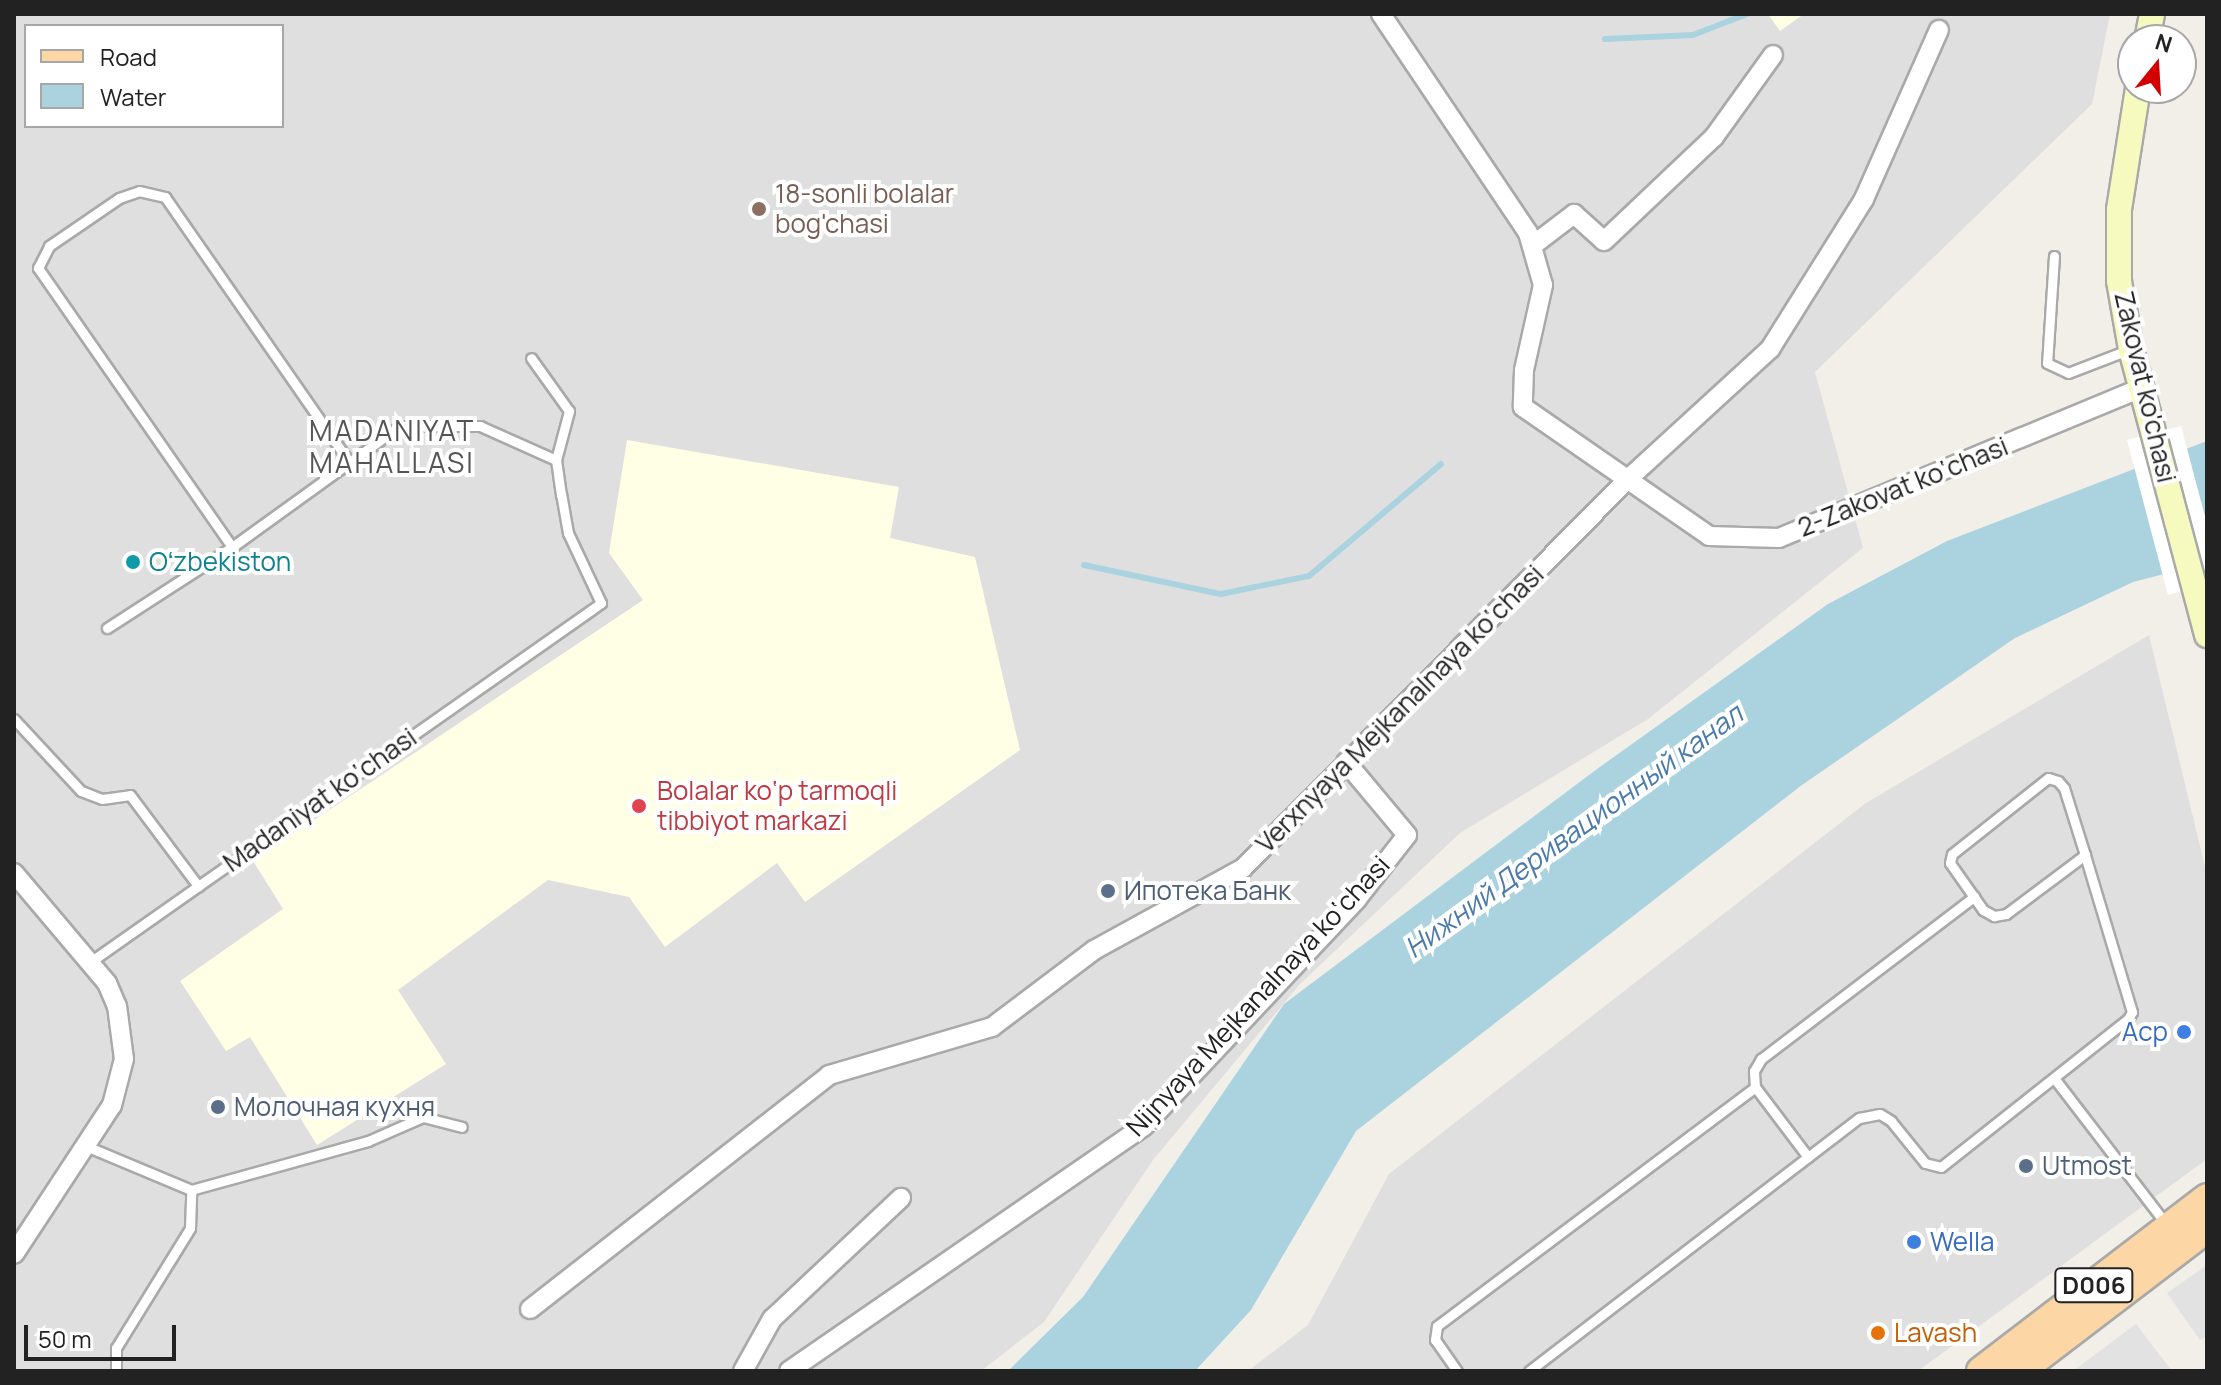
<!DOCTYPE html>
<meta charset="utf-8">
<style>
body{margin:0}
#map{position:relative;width:2221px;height:1385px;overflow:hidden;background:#f2efe9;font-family:Manrope,sans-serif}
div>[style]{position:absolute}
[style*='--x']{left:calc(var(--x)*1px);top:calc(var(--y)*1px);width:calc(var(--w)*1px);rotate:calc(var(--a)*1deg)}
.residential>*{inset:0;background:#e0dfdf}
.education>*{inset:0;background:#ffffe5}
.parking>*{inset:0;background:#e2e2e2}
.water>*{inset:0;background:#aad3df}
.pier>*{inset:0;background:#fff}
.stream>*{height:6px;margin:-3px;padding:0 3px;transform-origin:3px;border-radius:3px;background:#aad3df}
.roads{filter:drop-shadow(2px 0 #a9a9a9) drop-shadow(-2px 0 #a9a9a9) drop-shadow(0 2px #a9a9a9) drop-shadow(0 -2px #a9a9a9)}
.lane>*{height:9px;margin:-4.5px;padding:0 4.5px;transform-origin:4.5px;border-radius:4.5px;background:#fff}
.street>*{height:18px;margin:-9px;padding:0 9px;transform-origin:9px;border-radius:9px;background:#fff}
.secondary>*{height:24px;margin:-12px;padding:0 12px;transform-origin:12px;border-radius:12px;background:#f7fabf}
.primary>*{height:28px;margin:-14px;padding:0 14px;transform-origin:14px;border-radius:14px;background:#fcd6a4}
.dots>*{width:22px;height:22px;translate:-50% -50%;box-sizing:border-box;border:4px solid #fff;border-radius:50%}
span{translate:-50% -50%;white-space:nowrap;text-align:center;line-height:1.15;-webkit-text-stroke:8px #fff;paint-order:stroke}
.shield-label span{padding:2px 6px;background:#fff;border:2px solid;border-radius:6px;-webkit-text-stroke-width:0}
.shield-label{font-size:24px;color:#222;font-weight:700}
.education-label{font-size:26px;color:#785e54}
.left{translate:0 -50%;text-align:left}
.street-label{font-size:26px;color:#222}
.culture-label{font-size:26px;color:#0d838f}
.health-label{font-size:26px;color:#be3a42}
.service-label{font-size:26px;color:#4e5e75}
.shop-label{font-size:26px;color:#366cbe}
.right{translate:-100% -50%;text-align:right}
.food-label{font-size:26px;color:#c56008}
.neighbourhood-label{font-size:28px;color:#555;letter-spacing:2px}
.water-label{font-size:28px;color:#4a7aab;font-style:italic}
.frame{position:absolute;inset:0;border:16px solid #222;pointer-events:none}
.legend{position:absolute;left:24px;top:24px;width:260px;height:104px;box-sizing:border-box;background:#fff;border:2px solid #a7a7a7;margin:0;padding:10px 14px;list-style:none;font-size:24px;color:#222}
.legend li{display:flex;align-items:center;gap:16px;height:40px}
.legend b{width:40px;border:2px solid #a7a7a7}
.north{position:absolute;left:2117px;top:24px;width:80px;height:80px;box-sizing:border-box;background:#fff;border:2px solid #a7a7a7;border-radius:50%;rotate:18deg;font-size:22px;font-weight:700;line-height:32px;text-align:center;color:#222}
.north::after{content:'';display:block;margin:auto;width:28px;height:36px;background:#d40000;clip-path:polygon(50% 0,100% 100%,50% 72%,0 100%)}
.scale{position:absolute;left:24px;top:1325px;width:152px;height:36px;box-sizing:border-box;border:4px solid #222;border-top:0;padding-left:10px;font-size:24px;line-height:28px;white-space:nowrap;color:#222;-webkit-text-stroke:6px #fff;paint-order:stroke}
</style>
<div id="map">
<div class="residential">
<div style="clip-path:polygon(evenodd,14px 14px,2110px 14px,2092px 104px,1815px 372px,1863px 548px,1648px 719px,1460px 833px,1300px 984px,1153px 1160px,1044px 1322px,981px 1371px,14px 1371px,14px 14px,26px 26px,282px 26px,282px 126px,26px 126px,26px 26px)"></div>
<div style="clip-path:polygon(2149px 635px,2207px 875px,2207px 1159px,1918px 1371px,1248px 1371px,1308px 1325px,1389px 1174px,1866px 803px)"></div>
</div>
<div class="education">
<div style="clip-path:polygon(1768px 14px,1804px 14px,1780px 31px)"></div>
<div style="clip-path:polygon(627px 440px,899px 487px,890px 538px,975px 557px,1020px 750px,805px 902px,777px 863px,665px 947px,629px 897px,548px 880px,398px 990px,446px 1064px,317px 1145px,250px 1037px,226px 1051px,180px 981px,283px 909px,253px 861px,643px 600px,609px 553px)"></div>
</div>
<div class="parking">
<div style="clip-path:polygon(2207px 1265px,2207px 1336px,2200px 1340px,2167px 1293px)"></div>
<div style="clip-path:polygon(2136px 1324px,2172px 1371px,2073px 1371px)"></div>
</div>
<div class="water">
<div style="clip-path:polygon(2207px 441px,2207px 563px,2133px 582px,2015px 638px,1802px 785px,1356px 1131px,1251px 1310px,1195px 1371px,1008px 1371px,1083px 1297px,1284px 1004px,1597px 769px,1828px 604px,1947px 541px)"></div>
</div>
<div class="pier">
<div style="clip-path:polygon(2181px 426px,2207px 524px,2207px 584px,2168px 595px,2127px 440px)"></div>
</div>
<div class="stream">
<div style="--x:1605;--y:39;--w:88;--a:-2.6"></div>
<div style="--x:1693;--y:35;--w:58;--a:-21.3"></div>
<div style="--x:1084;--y:565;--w:140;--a:12"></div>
<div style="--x:1221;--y:594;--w:90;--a:-11.6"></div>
<div style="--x:1309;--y:576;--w:173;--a:-40.3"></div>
</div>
<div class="roads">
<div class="lane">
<div style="--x:2054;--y:256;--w:107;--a:93.7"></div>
<div style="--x:2047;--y:363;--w:23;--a:25"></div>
<div style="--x:2068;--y:373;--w:64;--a:-21"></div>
<div style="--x:232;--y:547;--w:340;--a:-124.8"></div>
<div style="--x:38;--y:268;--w:25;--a:-63"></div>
<div style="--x:49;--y:246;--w:85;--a:-34.4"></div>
<div style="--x:119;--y:198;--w:21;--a:-19"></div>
<div style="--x:139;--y:191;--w:27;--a:13"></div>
<div style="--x:165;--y:197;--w:319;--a:55.2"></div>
<div style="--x:107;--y:628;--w:149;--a:-32.9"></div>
<div style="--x:232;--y:547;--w:207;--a:-35.8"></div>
<div style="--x:400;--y:426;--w:80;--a:0"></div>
<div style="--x:480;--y:426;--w:83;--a:24.1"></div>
<div style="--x:14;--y:719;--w:98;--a:47.1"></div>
<div style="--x:81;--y:791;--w:22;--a:21"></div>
<div style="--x:102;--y:799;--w:28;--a:-8"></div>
<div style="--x:130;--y:795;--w:114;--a:53.2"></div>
<div style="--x:93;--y:960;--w:621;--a:-35.1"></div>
<div style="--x:601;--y:603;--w:77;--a:-115.2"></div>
<div style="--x:568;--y:533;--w:39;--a:-100"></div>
<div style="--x:561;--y:495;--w:35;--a:-98"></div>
<div style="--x:556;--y:460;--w:51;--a:-75.1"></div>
<div style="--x:569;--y:411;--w:65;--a:-125.6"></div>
<div style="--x:2054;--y:1078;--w:185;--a:52.5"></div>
<div style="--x:86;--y:1146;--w:114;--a:22.7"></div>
<div style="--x:191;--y:1190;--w:184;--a:-15.5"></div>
<div style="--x:368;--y:1141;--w:60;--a:-23.6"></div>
<div style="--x:423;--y:1117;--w:40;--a:14.4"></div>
<div style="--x:1808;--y:1157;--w:88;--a:-127.1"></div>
<div style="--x:1755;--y:1087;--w:16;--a:-94"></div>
<div style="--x:1754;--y:1071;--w:14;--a:-60"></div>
<div style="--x:1761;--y:1059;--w:268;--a:-37.3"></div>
<div style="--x:116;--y:1371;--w:23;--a:-90"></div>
<div style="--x:116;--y:1348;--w:141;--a:-58.3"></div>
<div style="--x:190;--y:1228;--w:38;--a:-88"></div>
<div style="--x:1457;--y:1371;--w:38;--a:-125"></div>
<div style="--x:1435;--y:1340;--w:14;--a:-82"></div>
<div style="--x:1437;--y:1326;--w:398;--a:-36.9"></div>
<div style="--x:1529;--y:1371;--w:416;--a:-37.5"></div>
<div style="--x:1859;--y:1118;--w:21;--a:-11"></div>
<div style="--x:1880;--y:1114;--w:13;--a:32"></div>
<div style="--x:1891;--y:1121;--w:54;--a:51"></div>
<div style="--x:1925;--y:1163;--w:16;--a:14"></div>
<div style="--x:1941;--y:1167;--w:238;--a:-38.4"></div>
<div style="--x:2128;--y:1019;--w:8;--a:-60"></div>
<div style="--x:2132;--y:1012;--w:164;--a:-106.7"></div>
<div style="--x:2085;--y:855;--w:70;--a:-107.4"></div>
<div style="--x:2064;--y:788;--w:9;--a:-131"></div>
<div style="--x:2058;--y:781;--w:10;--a:-163"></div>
<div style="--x:2048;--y:778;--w:122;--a:141.6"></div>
<div style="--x:1952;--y:854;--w:9;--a:103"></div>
<div style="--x:1950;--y:863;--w:57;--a:54.9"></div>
<div style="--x:1983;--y:910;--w:13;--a:29"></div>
<div style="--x:1994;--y:916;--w:12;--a:-9"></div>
<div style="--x:2006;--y:914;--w:99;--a:-36.8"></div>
</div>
<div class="street">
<div style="--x:1381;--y:14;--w:264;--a:56.1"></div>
<div style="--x:1528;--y:233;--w:54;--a:73.9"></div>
<div style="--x:1543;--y:285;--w:87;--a:102.6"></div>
<div style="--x:1524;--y:370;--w:37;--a:92"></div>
<div style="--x:1523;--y:407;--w:226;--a:34.7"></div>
<div style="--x:1709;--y:536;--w:70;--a:1.6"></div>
<div style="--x:1779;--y:538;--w:393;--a:-22.5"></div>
<div style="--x:1532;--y:246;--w:53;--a:-37.3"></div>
<div style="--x:1574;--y:214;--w:40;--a:42"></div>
<div style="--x:1604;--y:241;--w:151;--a:-43.4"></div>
<div style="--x:1714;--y:137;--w:101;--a:-54.3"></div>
<div style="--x:14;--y:873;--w:144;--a:49.8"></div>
<div style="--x:107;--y:983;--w:25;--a:67"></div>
<div style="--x:117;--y:1006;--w:53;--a:82.5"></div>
<div style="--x:124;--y:1059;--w:48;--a:104.6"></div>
<div style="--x:112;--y:1105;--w:178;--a:123.3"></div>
<div style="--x:530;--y:1309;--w:380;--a:-38"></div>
<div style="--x:829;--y:1075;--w:170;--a:-16.4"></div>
<div style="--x:992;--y:1027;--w:128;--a:-37"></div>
<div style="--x:1094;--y:950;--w:170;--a:-28.8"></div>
<div style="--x:1243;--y:868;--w:547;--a:-45.3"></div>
<div style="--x:1628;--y:479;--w:193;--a:-42.5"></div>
<div style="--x:1770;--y:349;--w:177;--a:-57.9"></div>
<div style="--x:1864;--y:199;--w:185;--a:-66.1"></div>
<div style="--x:743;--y:1371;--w:60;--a:-60.9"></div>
<div style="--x:772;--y:1319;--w:177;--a:-43.2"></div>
<div style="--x:789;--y:1371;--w:431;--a:-34.6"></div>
<div style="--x:1144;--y:1126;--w:311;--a:-46.8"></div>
<div style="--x:1357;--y:899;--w:81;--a:-52"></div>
<div style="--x:1407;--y:835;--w:95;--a:-129.9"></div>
</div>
<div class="secondary">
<div style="--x:2147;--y:40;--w:26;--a:-79"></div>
<div style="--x:2138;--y:88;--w:123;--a:98.9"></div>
<div style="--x:2119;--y:210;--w:71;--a:90"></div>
<div style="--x:2119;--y:281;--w:69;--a:80"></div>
<div style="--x:2131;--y:349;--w:296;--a:75.1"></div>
</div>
<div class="primary">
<div style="--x:1981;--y:1371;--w:285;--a:-37.4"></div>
<div style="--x:2020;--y:1371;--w:235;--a:-37.4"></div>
</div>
</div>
<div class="dots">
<div style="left:759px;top:209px;background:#8d6e63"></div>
<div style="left:133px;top:562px;background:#0f9aa8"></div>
<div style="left:639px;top:806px;background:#e0444e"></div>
<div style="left:1108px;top:891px;background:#5c6f8a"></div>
<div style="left:2184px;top:1032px;background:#3f7fe0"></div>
<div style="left:218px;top:1107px;background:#5c6f8a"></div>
<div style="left:2026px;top:1166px;background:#5c6f8a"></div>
<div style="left:1914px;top:1242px;background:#3f7fe0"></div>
<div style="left:1878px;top:1333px;background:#e8710a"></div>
</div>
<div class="shield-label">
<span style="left:2094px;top:1285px">D006</span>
</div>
<div class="education-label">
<span class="left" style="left:775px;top:209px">18-sonli bolalar<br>bog'chasi</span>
</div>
<div class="street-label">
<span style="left:2145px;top:387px;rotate:77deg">Zakovat ko'chasi</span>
<span style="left:1903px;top:487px;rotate:-22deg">2-Zakovat ko‘chasi</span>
<span style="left:1400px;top:709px;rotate:-45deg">Verxnyaya Mejkanalnaya ko‘chasi</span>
<span style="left:320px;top:800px;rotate:-35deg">Madaniyat ko‘chasi</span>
<span style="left:1258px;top:996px;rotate:-47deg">Nijnyaya Mejkanalnaya ko‘chasi</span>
</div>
<div class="culture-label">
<span class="left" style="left:149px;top:562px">Oʻzbekiston</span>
</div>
<div class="health-label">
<span class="left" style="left:657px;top:806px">Bolalar ko‘p tarmoqli<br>tibbiyot markazi</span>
</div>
<div class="service-label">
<span class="left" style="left:1124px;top:891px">Ипотека Банк</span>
<span class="left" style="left:234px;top:1107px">Молочная кухня</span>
<span class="left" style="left:2042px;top:1166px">Utmost</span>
</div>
<div class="shop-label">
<span class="right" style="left:2168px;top:1032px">Аср</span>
<span class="left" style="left:1930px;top:1242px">Wella</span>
</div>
<div class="food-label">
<span class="left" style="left:1894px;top:1333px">Lavash</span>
</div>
<div class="neighbourhood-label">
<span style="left:392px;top:446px">MADANIYAT<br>MAHALLASI</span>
</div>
<div class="water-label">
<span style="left:1573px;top:830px;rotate:-36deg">Нижний Деривационный канал</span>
</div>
<div class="frame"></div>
<ul class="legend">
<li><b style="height:10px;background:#fcd6a4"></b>Road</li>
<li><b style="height:22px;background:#aad3df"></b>Water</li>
</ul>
<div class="north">N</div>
<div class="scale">50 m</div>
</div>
